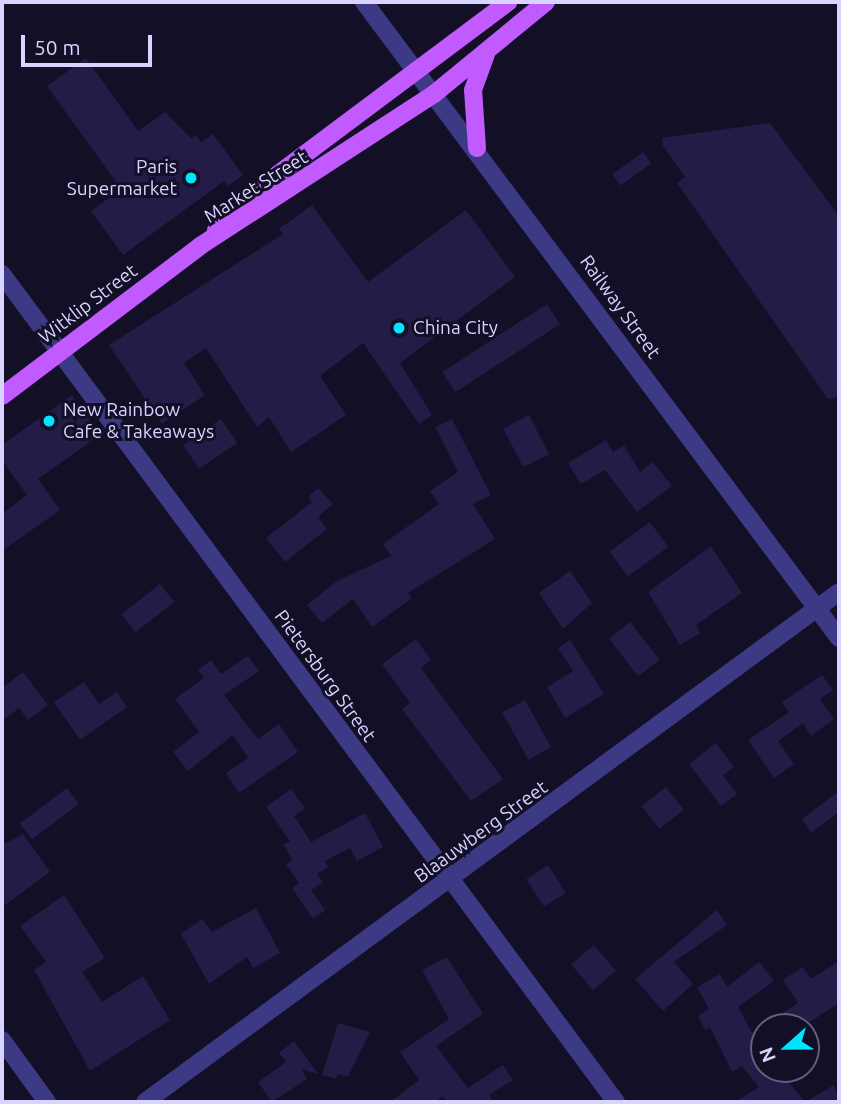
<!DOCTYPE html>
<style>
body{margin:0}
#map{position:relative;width:841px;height:1104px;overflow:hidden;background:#130f26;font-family:Ubuntu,sans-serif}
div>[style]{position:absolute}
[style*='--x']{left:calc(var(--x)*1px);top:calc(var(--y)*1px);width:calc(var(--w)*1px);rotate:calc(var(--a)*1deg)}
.building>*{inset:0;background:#241b47;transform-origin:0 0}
.minor>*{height:18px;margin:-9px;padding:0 9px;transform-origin:9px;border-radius:9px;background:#3d3a85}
.major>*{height:18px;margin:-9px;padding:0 9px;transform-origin:9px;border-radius:9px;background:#c25bff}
.dots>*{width:19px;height:19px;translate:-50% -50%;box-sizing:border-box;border:4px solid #130f26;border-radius:50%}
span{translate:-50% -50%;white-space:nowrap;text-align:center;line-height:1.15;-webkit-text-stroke:6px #130f26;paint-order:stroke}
.poi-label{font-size:19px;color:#d9d4ff}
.right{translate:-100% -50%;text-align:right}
.left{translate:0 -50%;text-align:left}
.street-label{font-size:19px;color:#d9d4ff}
.frame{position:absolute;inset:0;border:4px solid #d9d4ff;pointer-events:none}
.north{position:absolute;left:750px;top:1013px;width:70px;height:70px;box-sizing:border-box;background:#130f26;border:2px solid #625e7d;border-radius:50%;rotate:249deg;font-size:19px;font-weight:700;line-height:28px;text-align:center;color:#d9d4ff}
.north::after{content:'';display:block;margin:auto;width:24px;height:32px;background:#00e5ff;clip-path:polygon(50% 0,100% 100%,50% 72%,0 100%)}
.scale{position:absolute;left:21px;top:35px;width:131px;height:32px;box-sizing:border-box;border:4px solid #d9d4ff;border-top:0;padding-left:9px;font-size:21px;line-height:24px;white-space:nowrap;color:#d9d4ff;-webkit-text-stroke:5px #130f26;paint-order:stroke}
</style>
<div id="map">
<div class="building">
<div style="clip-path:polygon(86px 58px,138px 131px,165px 112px,191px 138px,196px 135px,201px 142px,213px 134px,243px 175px,228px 186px,224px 181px,123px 255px,91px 211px,121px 189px,47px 86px)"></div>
<div style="clip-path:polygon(770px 123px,839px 216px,839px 397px,828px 399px,677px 183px,685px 177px,663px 146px,662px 138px)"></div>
<div style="left:643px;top:152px;width:14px;height:38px;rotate:54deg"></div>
<div style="clip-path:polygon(312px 205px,368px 282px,466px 210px,515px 277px,400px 363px,432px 415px,419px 424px,363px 343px,320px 376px,346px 415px,291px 452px,269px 417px,257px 427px,206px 348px,184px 363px,205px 395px,162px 424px,109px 345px,283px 234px,279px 229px)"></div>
<div style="left:547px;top:304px;width:24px;height:125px;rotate:57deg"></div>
<div style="clip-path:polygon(72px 395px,100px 435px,38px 479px,60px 510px,2px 551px,2px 514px,27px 495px,2px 460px,2px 445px)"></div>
<div style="left:529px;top:415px;width:44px;height:29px;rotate:63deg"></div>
<div style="left:221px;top:419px;width:29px;height:46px;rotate:56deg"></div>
<div style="clip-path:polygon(452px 419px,491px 495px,473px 504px,495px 539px,408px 593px,412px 598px,372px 627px,353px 599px,322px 623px,307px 605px,337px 581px,391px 556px,383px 544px,439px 504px,430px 491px,458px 472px,435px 427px)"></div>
<div style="clip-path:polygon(606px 440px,613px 452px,624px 445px,640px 472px,653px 462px,672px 486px,637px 512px,605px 470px,581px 484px,568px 463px)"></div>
<div style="clip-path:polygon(318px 488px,333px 504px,318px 517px,327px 529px,285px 562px,266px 538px,312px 502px,308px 497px)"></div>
<div style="left:650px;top:522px;width:31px;height:50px;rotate:54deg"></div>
<div style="clip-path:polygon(711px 546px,742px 593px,696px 625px,700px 633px,680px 645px,648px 592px)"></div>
<div style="clip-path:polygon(570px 571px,592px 603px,563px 629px,539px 593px)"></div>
<div style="left:160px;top:584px;width:23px;height:49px;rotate:52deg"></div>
<div style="left:630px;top:622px;width:48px;height:27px;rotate:52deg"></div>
<div style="clip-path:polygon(416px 639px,431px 660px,421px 668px,503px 779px,471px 801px,402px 709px,410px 703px,382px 664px)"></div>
<div style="clip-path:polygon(570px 640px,604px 694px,565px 718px,547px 687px,573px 671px,558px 648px)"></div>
<div style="clip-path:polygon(248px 656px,259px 671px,224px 695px,258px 739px,279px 724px,298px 752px,239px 793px,226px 773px,248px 758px,233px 735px,188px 771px,173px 752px,199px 732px,175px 699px,204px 678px,198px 670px,211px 660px,221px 674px)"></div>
<div style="clip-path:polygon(23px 672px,48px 705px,28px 720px,19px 708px,2px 721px,2px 688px)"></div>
<div style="clip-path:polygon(822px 675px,833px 690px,820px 699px,834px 719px,811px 736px,803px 723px,778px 741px,794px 764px,774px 778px,748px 740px,789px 712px,782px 702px)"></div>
<div style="clip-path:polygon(84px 682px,99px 704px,117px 692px,127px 707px,80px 740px,54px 702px)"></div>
<div style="left:525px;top:700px;width:54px;height:26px;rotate:61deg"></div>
<div style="clip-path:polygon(716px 743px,734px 767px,723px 775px,737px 794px,721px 806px,689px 764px)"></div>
<div style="left:666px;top:787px;width:29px;height:31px;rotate:52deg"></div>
<div style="left:67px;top:788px;width:20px;height:59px;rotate:53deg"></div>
<div style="clip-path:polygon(291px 789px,305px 808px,294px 816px,311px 842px,365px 813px,383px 847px,357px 861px,350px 848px,325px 861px,328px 867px,317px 874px,323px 882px,311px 890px,325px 910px,313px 919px,292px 888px,299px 883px,286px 864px,293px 860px,283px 845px,290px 841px,266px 807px)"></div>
<div style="clip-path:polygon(839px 791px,839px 812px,811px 833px,802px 819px)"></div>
<div style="clip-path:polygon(23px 834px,50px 872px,2px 907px,2px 845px)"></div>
<div style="left:548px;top:865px;width:33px;height:26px;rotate:57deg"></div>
<div style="clip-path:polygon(64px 895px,105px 958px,82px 972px,102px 1002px,143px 976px,170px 1020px,90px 1071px,34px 970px,46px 962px,20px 926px)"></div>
<div style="clip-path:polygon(256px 908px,280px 953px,253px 968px,247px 957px,209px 984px,181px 934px,202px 919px,212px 932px)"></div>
<div style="clip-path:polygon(717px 910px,727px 925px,674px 962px,693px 984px,663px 1011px,635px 979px)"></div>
<div style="left:594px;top:945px;width:34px;height:30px;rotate:50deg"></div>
<div style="clip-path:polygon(447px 957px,483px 1014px,436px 1046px,468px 1088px,503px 1065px,513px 1080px,489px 1095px,494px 1102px,447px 1102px,443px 1096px,434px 1102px,390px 1102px,419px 1080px,400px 1052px,449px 1019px,422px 970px)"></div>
<div style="clip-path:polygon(839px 961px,839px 1003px,802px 1027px,764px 1027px,764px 1069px,778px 1069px,805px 1102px,834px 1085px,839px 1102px,735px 1102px,759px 1087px,742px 1066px,732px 1072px,710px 1027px,705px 1030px,698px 1016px,709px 1009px,697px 987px,720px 974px,727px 987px,759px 962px,774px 981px,738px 1007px,752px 1033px,798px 1003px,783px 980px,803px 967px,811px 979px)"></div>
<div style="clip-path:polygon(338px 1023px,370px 1032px,348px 1077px,338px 1074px,336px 1079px,322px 1075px)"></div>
<div style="clip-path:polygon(294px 1041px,318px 1074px,301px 1069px,307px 1079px,272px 1102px,258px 1082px,286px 1062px,279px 1053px)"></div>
</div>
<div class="minor">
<div style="--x:364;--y:2;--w:794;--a:53.25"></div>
<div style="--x:2;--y:274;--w:1031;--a:53.44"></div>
<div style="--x:2;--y:1040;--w:77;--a:54"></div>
<div style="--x:145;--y:1102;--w:861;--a:-36.31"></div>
</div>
<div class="major">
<div style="--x:477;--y:148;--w:58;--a:-93.9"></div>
<div style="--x:473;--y:90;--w:37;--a:-70"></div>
<div style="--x:216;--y:230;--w:82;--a:-42"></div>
<div style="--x:277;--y:175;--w:289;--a:-36.8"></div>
<div style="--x:2;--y:396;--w:248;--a:-37.1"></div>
<div style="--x:200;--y:246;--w:279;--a:-33"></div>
<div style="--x:434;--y:94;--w:145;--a:-39.4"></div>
</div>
<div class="dots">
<div style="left:191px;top:178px;background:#00e5ff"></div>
<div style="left:399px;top:328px;background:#00e5ff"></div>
<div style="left:49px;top:421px;background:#00e5ff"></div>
</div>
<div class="poi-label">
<span class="right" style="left:177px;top:178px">Paris<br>Supermarket</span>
<span class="left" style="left:413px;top:328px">China City</span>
<span class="left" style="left:63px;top:421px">New Rainbow<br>Cafe &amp; Takeaways</span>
</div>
<div class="street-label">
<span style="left:256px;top:187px;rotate:-32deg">Market Street</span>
<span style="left:88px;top:304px;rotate:-37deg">Witklip Street</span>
<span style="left:620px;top:307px;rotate:54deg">Railway Street</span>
<span style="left:325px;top:676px;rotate:54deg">Pietersburg Street</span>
<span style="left:481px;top:832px;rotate:-36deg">Blaauwberg Street</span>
</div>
<div class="frame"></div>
<div class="north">N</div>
<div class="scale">50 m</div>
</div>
